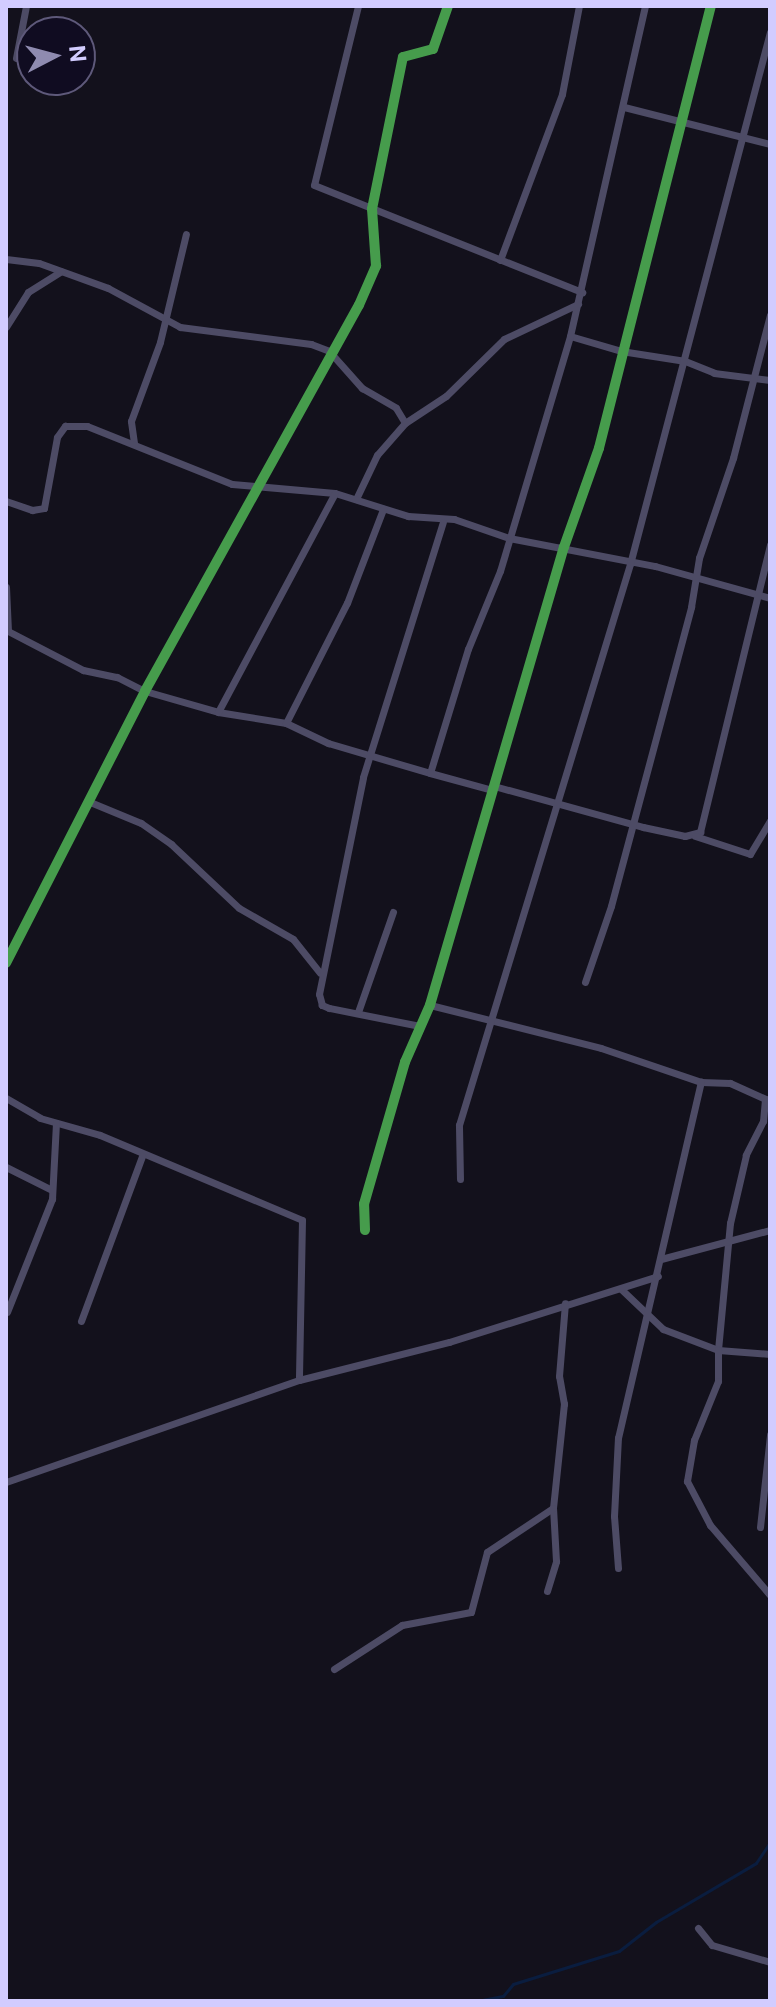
<!DOCTYPE html>
<style>
body{margin:0}
#map{position:relative;width:776px;height:2007px;overflow:hidden;background:#13111c;font-family:"Public Sans",sans-serif}
div>[style]{position:absolute}
[style*='--x']{left:calc(var(--x)*1px);top:calc(var(--y)*1px);width:calc(var(--w)*1px);rotate:calc(var(--a)*1deg)}
.stream>*{height:3px;margin:-1.5px;padding:0 1.5px;transform-origin:1.5px;border-radius:1.5px;background:#0a1d3f}
.street>*{height:7px;margin:-3.5px;padding:0 3.5px;transform-origin:3.5px;border-radius:3.5px;background:#4d4b65}
.cycleway>*{height:10px;margin:-5px;padding:0 5px;transform-origin:5px;border-radius:5px;background:#469c4c}
span{translate:-50% -50%;white-space:nowrap;text-align:center;line-height:1.15;-webkit-text-stroke:7px #100c21;paint-order:stroke}
.frame{position:absolute;inset:0;border:8px solid #d2ccff;pointer-events:none}
.north{position:absolute;left:16px;top:16px;width:80px;height:80px;box-sizing:border-box;background:#100c21;border:2px solid #5e597a;border-radius:50%;rotate:84deg;font-size:22px;font-weight:700;line-height:32px;text-align:center;color:#d2ccff}
.north::after{content:'';display:block;margin:auto;width:28px;height:36px;background:#8f8bb0;clip-path:polygon(50% 0,100% 100%,50% 72%,0 100%)}
</style>
<div id="map">
<div class="stream">
<div style="--x:477;--y:2001;--w:26;--a:-11"></div>
<div style="--x:503;--y:1996;--w:16;--a:-50"></div>
<div style="--x:513;--y:1984;--w:111;--a:-17.3"></div>
<div style="--x:619;--y:1951;--w:47;--a:-38.1"></div>
<div style="--x:656;--y:1922;--w:116;--a:-30.5"></div>
<div style="--x:756;--y:1863;--w:25;--a:-56"></div>
</div>
<div class="street">
<div style="--x:358;--y:6;--w:184;--a:103.8"></div>
<div style="--x:314;--y:185;--w:289;--a:21.8"></div>
<div style="--x:16;--y:58;--w:53;--a:-79.1"></div>
<div style="--x:624;--y:107;--w:151;--a:14.2"></div>
<div style="--x:6;--y:259;--w:33;--a:7"></div>
<div style="--x:39;--y:263;--w:73;--a:19.9"></div>
<div style="--x:108;--y:288;--w:82;--a:28.4"></div>
<div style="--x:180;--y:327;--w:132;--a:7.4"></div>
<div style="--x:311;--y:344;--w:19;--a:21"></div>
<div style="--x:329;--y:351;--w:50;--a:48.3"></div>
<div style="--x:362;--y:388;--w:39;--a:30"></div>
<div style="--x:396;--y:408;--w:17;--a:59"></div>
<div style="--x:500;--y:260;--w:177;--a:-69.5"></div>
<div style="--x:562;--y:94;--w:90;--a:-79.1"></div>
<div style="--x:6;--y:327;--w:41;--a:-57.8"></div>
<div style="--x:28;--y:292;--w:39;--a:-32"></div>
<div style="--x:570;--y:336;--w:53;--a:16.4"></div>
<div style="--x:621;--y:351;--w:65;--a:8.9"></div>
<div style="--x:685;--y:361;--w:31;--a:22"></div>
<div style="--x:714;--y:373;--w:56;--a:7.1"></div>
<div style="--x:134;--y:443;--w:22;--a:-98"></div>
<div style="--x:131;--y:421;--w:84;--a:-69.8"></div>
<div style="--x:160;--y:342;--w:111;--a:-76.5"></div>
<div style="--x:356;--y:499;--w:49;--a:-64.5"></div>
<div style="--x:377;--y:455;--w:43;--a:-48.8"></div>
<div style="--x:405;--y:423;--w:49;--a:-33.4"></div>
<div style="--x:446;--y:396;--w:81;--a:-44.5"></div>
<div style="--x:504;--y:339;--w:82;--a:-25.3"></div>
<div style="--x:6;--y:501;--w:28;--a:19"></div>
<div style="--x:32;--y:510;--w:12;--a:-9"></div>
<div style="--x:44;--y:508;--w:72;--a:-79.6"></div>
<div style="--x:57;--y:437;--w:14;--a:-54"></div>
<div style="--x:65;--y:426;--w:22;--a:0"></div>
<div style="--x:87;--y:426;--w:156;--a:21.8"></div>
<div style="--x:232;--y:484;--w:103;--a:5"></div>
<div style="--x:335;--y:493;--w:77;--a:17.5"></div>
<div style="--x:408;--y:516;--w:46;--a:3.7"></div>
<div style="--x:454;--y:519;--w:58;--a:19.1"></div>
<div style="--x:509;--y:538;--w:149;--a:10.9"></div>
<div style="--x:655;--y:566;--w:119;--a:15.5"></div>
<div style="--x:6;--y:587;--w:44;--a:87.4"></div>
<div style="--x:6;--y:630;--w:87;--a:27.5"></div>
<div style="--x:83;--y:670;--w:35;--a:12"></div>
<div style="--x:117;--y:677;--w:31;--a:27"></div>
<div style="--x:145;--y:691;--w:76;--a:16"></div>
<div style="--x:218;--y:712;--w:69;--a:9.2"></div>
<div style="--x:286;--y:723;--w:47;--a:25.5"></div>
<div style="--x:328;--y:743;--w:106;--a:16.4"></div>
<div style="--x:430;--y:773;--w:130;--a:-73"></div>
<div style="--x:468;--y:649;--w:84;--a:-67.7"></div>
<div style="--x:500;--y:571;--w:245;--a:-73.4"></div>
<div style="--x:570;--y:336;--w:338;--a:-77.2"></div>
<div style="--x:218;--y:712;--w:248;--a:-61.9"></div>
<div style="--x:286;--y:723;--w:135;--a:-63.1"></div>
<div style="--x:347;--y:603;--w:101;--a:-69"></div>
<div style="--x:430;--y:773;--w:64;--a:15.3"></div>
<div style="--x:494;--y:786;--w:155;--a:15.4"></div>
<div style="--x:643;--y:827;--w:43;--a:12.1"></div>
<div style="--x:685;--y:836;--w:16;--a:-15"></div>
<div style="--x:700;--y:832;--w:296;--a:-76.3"></div>
<div style="--x:90;--y:802;--w:55;--a:22.4"></div>
<div style="--x:141;--y:823;--w:37;--a:35"></div>
<div style="--x:171;--y:844;--w:93;--a:43.3"></div>
<div style="--x:239;--y:908;--w:62;--a:29.9"></div>
<div style="--x:293;--y:939;--w:43;--a:51.5"></div>
<div style="--x:695;--y:836;--w:58;--a:18.1"></div>
<div style="--x:750;--y:854;--w:39;--a:-59"></div>
<div style="--x:6;--y:963;--w:305;--a:-62.9"></div>
<div style="--x:145;--y:691;--w:441;--a:-61"></div>
<div style="--x:359;--y:305;--w:43;--a:-66.4"></div>
<div style="--x:376;--y:266;--w:57;--a:-94"></div>
<div style="--x:372;--y:209;--w:155;--a:-78.5"></div>
<div style="--x:403;--y:57;--w:31;--a:-15"></div>
<div style="--x:433;--y:49;--w:46;--a:-70.8"></div>
<div style="--x:585;--y:982;--w:80;--a:-71.1"></div>
<div style="--x:611;--y:906;--w:310;--a:-75"></div>
<div style="--x:691;--y:607;--w:50;--a:-80.7"></div>
<div style="--x:699;--y:558;--w:106;--a:-71.2"></div>
<div style="--x:733;--y:458;--w:148;--a:-75.5"></div>
<div style="--x:430;--y:1005;--w:176;--a:14.1"></div>
<div style="--x:601;--y:1048;--w:106;--a:18.8"></div>
<div style="--x:701;--y:1082;--w:29;--a:2"></div>
<div style="--x:730;--y:1083;--w:44;--a:24.2"></div>
<div style="--x:358;--y:1012;--w:106;--a:-70.7"></div>
<div style="--x:420;--y:1026;--w:93;--a:-168.8"></div>
<div style="--x:329;--y:1008;--w:8;--a:-157"></div>
<div style="--x:322;--y:1005;--w:11;--a:-105"></div>
<div style="--x:319;--y:994;--w:221;--a:-78.5"></div>
<div style="--x:363;--y:777;--w:267;--a:-72.6"></div>
<div style="--x:6;--y:1098;--w:39;--a:30"></div>
<div style="--x:40;--y:1118;--w:62;--a:15.8"></div>
<div style="--x:100;--y:1135;--w:219;--a:22.8"></div>
<div style="--x:302;--y:1220;--w:160;--a:91.1"></div>
<div style="--x:765;--y:1099;--w:22;--a:95"></div>
<div style="--x:763;--y:1121;--w:38;--a:117"></div>
<div style="--x:746;--y:1155;--w:70;--a:103.2"></div>
<div style="--x:730;--y:1223;--w:128;--a:95.4"></div>
<div style="--x:718;--y:1350;--w:52;--a:4.4"></div>
<div style="--x:6;--y:1167;--w:51;--a:26.6"></div>
<div style="--x:460;--y:1179;--w:54;--a:-91.1"></div>
<div style="--x:459;--y:1125;--w:586;--a:-73.05"></div>
<div style="--x:630;--y:564;--w:550;--a:-75.26"></div>
<div style="--x:365;--y:1230;--w:26;--a:-92"></div>
<div style="--x:364;--y:1204;--w:148;--a:-73.9"></div>
<div style="--x:405;--y:1062;--w:62;--a:-66.3"></div>
<div style="--x:430;--y:1005;--w:477;--a:-73.7"></div>
<div style="--x:564;--y:547;--w:105;--a:-70.5"></div>
<div style="--x:599;--y:448;--w:456;--a:-75.8"></div>
<div style="--x:661;--y:1259;--w:113;--a:-14.9"></div>
<div style="--x:621;--y:1289;--w:58;--a:43.6"></div>
<div style="--x:663;--y:1329;--w:59;--a:20.9"></div>
<div style="--x:718;--y:1350;--w:31;--a:90"></div>
<div style="--x:718;--y:1381;--w:64;--a:112.1"></div>
<div style="--x:694;--y:1440;--w:42;--a:99.7"></div>
<div style="--x:687;--y:1481;--w:50;--a:62.4"></div>
<div style="--x:710;--y:1525;--w:92;--a:49.4"></div>
<div style="--x:7;--y:1312;--w:122;--a:-68.3"></div>
<div style="--x:52;--y:1199;--w:76;--a:-87"></div>
<div style="--x:81;--y:1321;--w:176;--a:-69.7"></div>
<div style="--x:6;--y:1482;--w:310;--a:-19.2"></div>
<div style="--x:299;--y:1380;--w:155;--a:-14.2"></div>
<div style="--x:449;--y:1342;--w:219;--a:-17.5"></div>
<div style="--x:760;--y:1527;--w:93;--a:-83.8"></div>
<div style="--x:618;--y:1568;--w:52;--a:-94.4"></div>
<div style="--x:614;--y:1516;--w:78;--a:-87.1"></div>
<div style="--x:618;--y:1438;--w:366;--a:-76.9"></div>
<div style="--x:547;--y:1591;--w:31;--a:-73"></div>
<div style="--x:556;--y:1561;--w:53;--a:-93.2"></div>
<div style="--x:553;--y:1508;--w:105;--a:-84"></div>
<div style="--x:564;--y:1404;--w:28;--a:-100"></div>
<div style="--x:559;--y:1376;--w:73;--a:-85.3"></div>
<div style="--x:334;--y:1669;--w:81;--a:-32.9"></div>
<div style="--x:402;--y:1625;--w:70;--a:-10.7"></div>
<div style="--x:471;--y:1612;--w:62;--a:-75.1"></div>
<div style="--x:487;--y:1552;--w:79;--a:-33.7"></div>
<div style="--x:698;--y:1928;--w:22;--a:51"></div>
<div style="--x:712;--y:1945;--w:60;--a:16.3"></div>
</div>
<div class="cycleway">
<div style="--x:6;--y:963;--w:305;--a:-62.9"></div>
<div style="--x:145;--y:691;--w:441;--a:-61"></div>
<div style="--x:359;--y:305;--w:43;--a:-66.4"></div>
<div style="--x:376;--y:266;--w:57;--a:-94"></div>
<div style="--x:372;--y:209;--w:155;--a:-78.5"></div>
<div style="--x:403;--y:57;--w:31;--a:-15"></div>
<div style="--x:433;--y:49;--w:46;--a:-70.8"></div>
<div style="--x:365;--y:1230;--w:26;--a:-92"></div>
<div style="--x:364;--y:1204;--w:148;--a:-73.9"></div>
<div style="--x:405;--y:1062;--w:62;--a:-66.3"></div>
<div style="--x:430;--y:1005;--w:477;--a:-73.7"></div>
<div style="--x:564;--y:547;--w:105;--a:-70.5"></div>
<div style="--x:599;--y:448;--w:456;--a:-75.8"></div>
</div>
<div class="frame"></div>
<div class="north">N</div>
</div>
